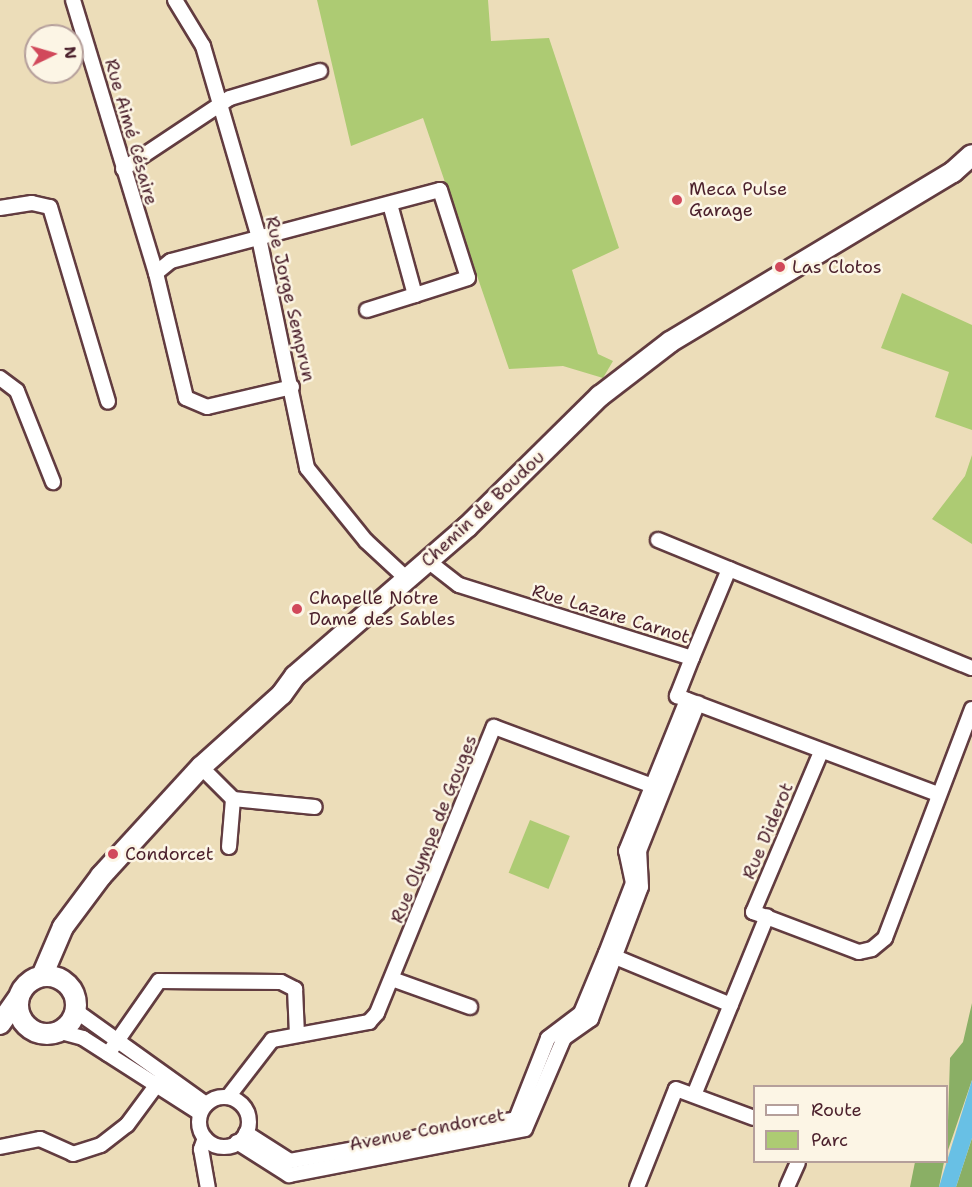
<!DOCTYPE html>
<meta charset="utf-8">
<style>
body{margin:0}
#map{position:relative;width:972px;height:1187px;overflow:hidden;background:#ecddb9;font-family:"Shantell Sans",sans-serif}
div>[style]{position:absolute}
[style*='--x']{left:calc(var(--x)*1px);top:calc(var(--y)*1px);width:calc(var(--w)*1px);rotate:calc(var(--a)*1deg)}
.green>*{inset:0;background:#adcb73;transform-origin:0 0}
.forest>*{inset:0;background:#8aaf65}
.water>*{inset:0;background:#68c0e5}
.roads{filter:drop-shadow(2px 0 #623c40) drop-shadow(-2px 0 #623c40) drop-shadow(0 2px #623c40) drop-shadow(0 -2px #623c40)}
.street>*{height:14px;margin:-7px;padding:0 7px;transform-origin:7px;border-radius:7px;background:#fff}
.street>.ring{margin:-7px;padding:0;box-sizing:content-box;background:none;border:14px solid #fff;border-radius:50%}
.secondary>*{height:20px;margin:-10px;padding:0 10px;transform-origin:10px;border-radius:10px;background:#fff}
.secondary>.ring{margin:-10px;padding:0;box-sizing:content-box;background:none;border:20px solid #fff;border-radius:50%}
.dots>*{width:16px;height:16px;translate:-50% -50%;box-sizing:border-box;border:3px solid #fcf5e5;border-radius:50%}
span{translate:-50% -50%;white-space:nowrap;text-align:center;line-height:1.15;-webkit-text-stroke:5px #fcf5e5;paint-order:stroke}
.street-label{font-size:18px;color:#4a1f2b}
.poi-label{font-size:18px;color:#4a1f2b}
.left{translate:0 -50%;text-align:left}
.legend{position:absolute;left:753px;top:1085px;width:195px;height:78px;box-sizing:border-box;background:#fcf5e5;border:2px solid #b59f9b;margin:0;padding:8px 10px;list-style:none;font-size:18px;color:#4a1f2b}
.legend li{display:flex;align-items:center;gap:12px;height:30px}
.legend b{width:30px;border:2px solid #b59f9b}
.north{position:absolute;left:24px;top:24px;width:60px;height:60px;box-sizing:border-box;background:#fcf5e5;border:2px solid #b59f9b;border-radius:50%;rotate:85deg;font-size:16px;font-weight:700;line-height:24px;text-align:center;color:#4a1f2b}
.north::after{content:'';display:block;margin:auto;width:21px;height:27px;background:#d1495b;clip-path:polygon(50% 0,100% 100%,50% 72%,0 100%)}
</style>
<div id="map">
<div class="green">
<div style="clip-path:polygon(317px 0,488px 0,491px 41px,549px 38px,619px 248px,572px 270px,598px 354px,613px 361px,603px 378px,563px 366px,509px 369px,423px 118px,351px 146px)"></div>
<div style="clip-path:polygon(902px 293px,972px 325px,972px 430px,935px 417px,949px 372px,881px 348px)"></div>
<div style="clip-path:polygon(972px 455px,972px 544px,932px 519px,965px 476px)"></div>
<div style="left:530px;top:820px;width:43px;height:57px;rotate:22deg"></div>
</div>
<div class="forest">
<div style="clip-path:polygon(972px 1003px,972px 1080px,947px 1153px,950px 1058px,963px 1042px)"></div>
<div style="clip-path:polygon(972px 1138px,972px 1187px,956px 1187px)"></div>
<div style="clip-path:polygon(915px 1162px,944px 1162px,939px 1187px,910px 1187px)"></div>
</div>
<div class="water">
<div style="clip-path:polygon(972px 1080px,972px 1138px,956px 1187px,939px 1187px)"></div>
</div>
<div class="roads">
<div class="street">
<div style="--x:73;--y:0;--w:285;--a:73.1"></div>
<div style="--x:175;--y:0;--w:54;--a:58.7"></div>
<div style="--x:203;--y:46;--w:200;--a:73.7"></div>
<div style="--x:259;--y:238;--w:235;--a:78.2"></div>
<div style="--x:307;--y:468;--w:94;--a:51.1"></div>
<div style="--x:366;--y:541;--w:56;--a:42.8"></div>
<div style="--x:123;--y:169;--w:128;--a:-33.6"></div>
<div style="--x:230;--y:98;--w:94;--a:-16.7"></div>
<div style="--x:0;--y:208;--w:32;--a:-9"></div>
<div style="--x:32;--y:203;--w:18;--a:13"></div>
<div style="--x:50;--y:207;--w:203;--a:73.4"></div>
<div style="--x:367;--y:310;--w:50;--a:-17.4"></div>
<div style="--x:0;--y:378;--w:21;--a:37"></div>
<div style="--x:17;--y:391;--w:98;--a:68.4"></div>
<div style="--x:292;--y:387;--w:87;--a:166.8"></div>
<div style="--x:207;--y:407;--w:23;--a:-157"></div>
<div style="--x:186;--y:398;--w:129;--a:-103.5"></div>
<div style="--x:156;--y:273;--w:19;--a:-39"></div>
<div style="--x:171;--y:261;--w:278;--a:-14.8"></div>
<div style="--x:440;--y:190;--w:92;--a:72.3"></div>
<div style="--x:468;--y:278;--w:56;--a:162.2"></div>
<div style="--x:415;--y:295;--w:94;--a:-105.4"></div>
<div style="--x:658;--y:540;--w:77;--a:22.2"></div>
<div style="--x:428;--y:561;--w:39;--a:38"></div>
<div style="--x:459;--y:585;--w:244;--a:17.4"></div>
<div style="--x:692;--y:658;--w:41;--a:111.5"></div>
<div style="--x:677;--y:696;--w:279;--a:20.6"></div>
<div style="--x:692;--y:658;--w:96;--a:-67.4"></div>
<div style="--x:729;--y:569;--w:262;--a:22.2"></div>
<div style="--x:821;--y:752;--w:174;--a:113"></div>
<div style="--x:753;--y:912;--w:113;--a:20.7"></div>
<div style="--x:859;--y:952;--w:13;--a:-13"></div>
<div style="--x:872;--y:949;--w:17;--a:-40"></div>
<div style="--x:885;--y:938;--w:245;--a:-69.2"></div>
<div style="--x:201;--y:767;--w:45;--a:45"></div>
<div style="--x:233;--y:799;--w:82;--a:5.6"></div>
<div style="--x:229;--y:847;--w:48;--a:-85.2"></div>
<div style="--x:608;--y:954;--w:133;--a:22.5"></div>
<div style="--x:392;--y:979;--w:83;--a:19.7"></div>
<div style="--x:76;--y:1011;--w:160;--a:35.6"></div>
<div style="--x:61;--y:1032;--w:23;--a:15"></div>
<div style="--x:83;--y:1038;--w:139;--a:32.7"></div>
<div style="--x:108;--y:1054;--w:89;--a:-55.1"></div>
<div style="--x:159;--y:981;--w:122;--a:0.5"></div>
<div style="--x:281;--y:982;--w:16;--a:27"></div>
<div style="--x:295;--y:989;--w:46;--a:87.5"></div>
<div style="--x:694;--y:1095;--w:193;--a:-67.8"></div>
<div style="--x:228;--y:1097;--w:72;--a:-52.3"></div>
<div style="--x:272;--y:1040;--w:99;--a:-10.5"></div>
<div style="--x:369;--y:1022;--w:12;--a:-48"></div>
<div style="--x:377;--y:1013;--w:309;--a:-67.8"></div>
<div style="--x:494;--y:727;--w:178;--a:20.4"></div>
<div class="ring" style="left:199px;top:1097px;width:36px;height:36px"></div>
<div style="--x:246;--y:1133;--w:52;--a:32.5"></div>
<div style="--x:290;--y:1161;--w:230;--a:-10.5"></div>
<div style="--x:516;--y:1119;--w:87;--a:-68.4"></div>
<div style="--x:548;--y:1038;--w:41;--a:-37.1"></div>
<div style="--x:581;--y:1013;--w:65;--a:-67.4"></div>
<div style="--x:606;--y:953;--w:75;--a:-68.9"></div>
<div style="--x:633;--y:883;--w:33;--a:-102"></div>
<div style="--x:626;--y:851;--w:163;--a:-68"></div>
<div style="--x:205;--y:1138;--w:12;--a:110"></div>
<div style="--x:201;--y:1149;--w:39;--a:80"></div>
<div style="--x:237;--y:1142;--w:62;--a:32.4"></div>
<div style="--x:289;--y:1175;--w:240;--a:-11"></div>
<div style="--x:525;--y:1129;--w:99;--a:-66.8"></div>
<div style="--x:564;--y:1038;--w:33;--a:-35"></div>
<div style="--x:591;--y:1019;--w:141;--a:-69.3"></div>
<div style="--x:641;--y:887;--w:36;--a:-93"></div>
<div style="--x:639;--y:851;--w:159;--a:-68.3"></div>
<div style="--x:0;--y:1147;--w:41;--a:-11.3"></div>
<div style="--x:40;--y:1139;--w:36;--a:24"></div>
<div style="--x:73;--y:1154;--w:29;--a:-18"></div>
<div style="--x:101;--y:1145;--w:33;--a:-38"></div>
<div style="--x:127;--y:1125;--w:62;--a:-53.5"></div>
<div style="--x:637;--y:1187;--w:105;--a:-68.3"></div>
<div style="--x:676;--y:1089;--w:83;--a:20.4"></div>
<div style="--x:787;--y:1187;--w:27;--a:-66"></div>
</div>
<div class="secondary">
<div class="ring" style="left:18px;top:976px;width:38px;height:38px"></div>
<div style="--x:42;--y:976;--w:53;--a:-66.8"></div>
<div style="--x:63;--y:927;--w:64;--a:-53.3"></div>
<div style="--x:101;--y:876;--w:148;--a:-47.5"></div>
<div style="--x:201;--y:767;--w:109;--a:-42"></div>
<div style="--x:282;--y:694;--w:22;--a:-54"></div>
<div style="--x:295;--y:676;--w:228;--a:-40.9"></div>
<div style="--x:467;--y:527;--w:187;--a:-44.6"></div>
<div style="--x:600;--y:396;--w:88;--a:-37.6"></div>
<div style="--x:670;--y:342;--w:330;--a:-31"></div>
<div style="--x:953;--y:172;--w:25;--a:-42"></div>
<div style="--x:0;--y:1024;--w:32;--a:-55"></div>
</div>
</div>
<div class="dots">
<div style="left:677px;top:200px;background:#d1495b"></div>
<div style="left:780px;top:267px;background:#d1495b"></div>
<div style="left:297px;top:609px;background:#d1495b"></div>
<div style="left:113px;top:854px;background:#d1495b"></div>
</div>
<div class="street-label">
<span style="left:131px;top:132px;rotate:74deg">Rue Aimé Césaire</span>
<span style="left:290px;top:299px;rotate:77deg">Rue Jorge Semprun</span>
<span style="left:483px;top:509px;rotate:-43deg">Chemin de Boudou</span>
<span style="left:611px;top:614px;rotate:17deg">Rue Lazare Carnot</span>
<span style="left:434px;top:829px;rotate:-68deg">Rue Olympe de Gouges</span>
<span style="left:768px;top:831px;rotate:-67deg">Rue Diderot</span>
<span style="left:427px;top:1130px;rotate:-11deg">Avenue Condorcet</span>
</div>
<div class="poi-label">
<span class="left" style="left:689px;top:200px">Meca Pulse<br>Garage</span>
<span class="left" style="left:792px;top:267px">Las Clotos</span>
<span class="left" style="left:309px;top:609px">Chapelle Notre<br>Dame des Sables</span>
<span class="left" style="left:125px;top:854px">Condorcet</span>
</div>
<ul class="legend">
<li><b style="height:8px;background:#fff"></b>Route</li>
<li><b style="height:16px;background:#adcb73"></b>Parc</li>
</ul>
<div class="north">N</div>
</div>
